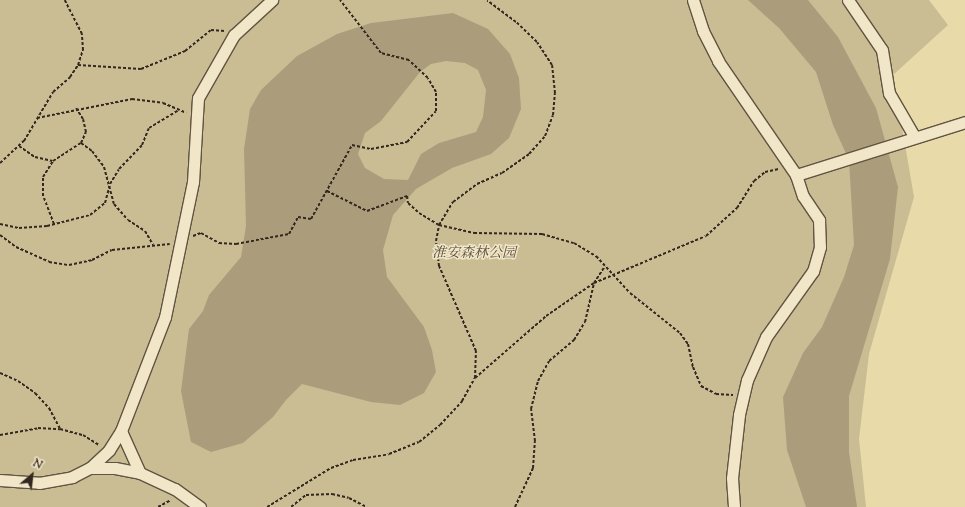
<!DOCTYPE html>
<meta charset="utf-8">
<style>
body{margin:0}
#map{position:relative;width:965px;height:507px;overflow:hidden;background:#e9daaa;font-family:"Sorts Mill Goudy","Noto Serif SC",serif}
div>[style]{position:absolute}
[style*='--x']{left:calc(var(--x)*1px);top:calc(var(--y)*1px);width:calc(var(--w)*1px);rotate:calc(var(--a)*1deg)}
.green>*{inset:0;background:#cabc93}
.water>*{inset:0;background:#ab9d7b}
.path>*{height:2px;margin-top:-1px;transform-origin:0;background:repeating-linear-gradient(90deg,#332820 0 3px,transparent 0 5px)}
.roads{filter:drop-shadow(1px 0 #605442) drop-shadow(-1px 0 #605442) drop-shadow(0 1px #605442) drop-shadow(0 -1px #605442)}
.minor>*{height:11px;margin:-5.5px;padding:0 5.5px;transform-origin:5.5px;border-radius:5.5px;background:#f1e7c8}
span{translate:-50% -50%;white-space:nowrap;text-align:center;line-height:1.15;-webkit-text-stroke:3px #f1e7c8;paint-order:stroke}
.park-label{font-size:14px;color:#594d3d;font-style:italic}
.north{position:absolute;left:12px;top:455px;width:40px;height:40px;-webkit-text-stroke:3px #f1e7c8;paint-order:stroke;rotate:28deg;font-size:11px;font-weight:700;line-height:16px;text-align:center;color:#332820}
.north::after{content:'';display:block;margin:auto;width:14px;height:18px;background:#332820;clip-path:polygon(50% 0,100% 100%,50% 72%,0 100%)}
</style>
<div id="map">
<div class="green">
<div style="clip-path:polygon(0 0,929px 0,948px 25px,893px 75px,914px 197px,869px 354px,859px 439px,866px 507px,0 507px)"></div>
</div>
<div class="water">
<div style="clip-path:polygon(748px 0,808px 0,838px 37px,876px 108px,898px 187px,890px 259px,849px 396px,849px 452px,857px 507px,806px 507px,787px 450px,783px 397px,803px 353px,822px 327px,844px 277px,854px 245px,849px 160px,833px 125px,816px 72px,779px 28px)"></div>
<div style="clip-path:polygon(evenodd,453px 13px,488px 29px,510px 54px,519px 78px,521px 109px,509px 138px,491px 154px,452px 168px,416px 189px,393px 215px,383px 250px,387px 277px,424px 327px,432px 350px,436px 372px,424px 393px,400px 405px,371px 402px,302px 384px,286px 400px,273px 417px,243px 443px,211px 452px,191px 442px,181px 391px,189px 329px,203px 311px,209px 295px,241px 257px,246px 226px,244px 149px,250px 109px,261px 90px,297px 56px,337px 34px,371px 23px,453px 13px,446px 61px,465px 63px,478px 70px,486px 90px,483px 117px,476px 132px,439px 143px,421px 154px,408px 180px,384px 179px,365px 168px,358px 154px,365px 133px,381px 121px,420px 72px,431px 64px,446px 61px)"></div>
</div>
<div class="path">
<div style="--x:78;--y:65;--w:63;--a:3.6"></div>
<div style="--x:141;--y:69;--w:48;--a:-22.2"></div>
<div style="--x:185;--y:51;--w:33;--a:-39"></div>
<div style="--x:211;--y:30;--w:14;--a:4"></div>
<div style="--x:37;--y:118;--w:97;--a:-11.3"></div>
<div style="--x:132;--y:99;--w:31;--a:7"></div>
<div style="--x:163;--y:103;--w:25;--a:23"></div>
<div style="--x:81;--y:143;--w:14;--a:36"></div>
<div style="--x:92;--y:151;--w:20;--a:53"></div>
<div style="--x:104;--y:167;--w:38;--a:75"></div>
<div style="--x:114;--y:204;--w:21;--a:49"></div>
<div style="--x:128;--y:220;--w:20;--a:33"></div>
<div style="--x:145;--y:231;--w:16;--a:60"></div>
<div style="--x:19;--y:146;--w:19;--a:35"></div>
<div style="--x:35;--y:157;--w:18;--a:13"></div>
<div style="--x:0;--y:163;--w:33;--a:-43"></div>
<div style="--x:24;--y:141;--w:57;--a:-59.4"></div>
<div style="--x:53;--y:92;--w:23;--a:-41"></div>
<div style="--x:70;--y:77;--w:14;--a:-56"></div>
<div style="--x:78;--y:65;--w:16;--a:-72"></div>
<div style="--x:83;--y:50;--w:16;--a:-94"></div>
<div style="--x:82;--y:34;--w:38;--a:-117"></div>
<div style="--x:327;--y:191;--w:45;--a:26.6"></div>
<div style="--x:367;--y:211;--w:43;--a:-20.6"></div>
<div style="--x:407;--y:196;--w:7;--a:82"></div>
<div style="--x:408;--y:203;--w:15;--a:42"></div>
<div style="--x:419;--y:213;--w:23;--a:31"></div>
<div style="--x:439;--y:225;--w:36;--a:13"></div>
<div style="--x:474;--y:233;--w:68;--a:0.8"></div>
<div style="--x:542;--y:234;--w:33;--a:16"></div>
<div style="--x:574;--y:243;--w:26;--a:31"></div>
<div style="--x:596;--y:256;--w:50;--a:47.4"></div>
<div style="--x:630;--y:293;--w:64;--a:38.7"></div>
<div style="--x:680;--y:333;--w:14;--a:54"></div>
<div style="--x:688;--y:344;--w:24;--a:78"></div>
<div style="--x:693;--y:367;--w:21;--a:67"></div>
<div style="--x:701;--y:386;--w:17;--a:28"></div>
<div style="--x:716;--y:394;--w:17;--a:3"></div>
<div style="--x:0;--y:224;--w:19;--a:12"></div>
<div style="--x:19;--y:228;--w:28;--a:-4"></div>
<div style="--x:47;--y:226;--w:44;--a:-14.3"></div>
<div style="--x:90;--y:215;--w:19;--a:-39"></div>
<div style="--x:105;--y:203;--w:20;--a:-75"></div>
<div style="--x:110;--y:184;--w:17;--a:-59"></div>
<div style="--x:119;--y:169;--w:33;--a:-46"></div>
<div style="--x:142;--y:145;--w:18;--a:-68"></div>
<div style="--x:149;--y:128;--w:35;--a:-31"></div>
<div style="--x:54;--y:224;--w:30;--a:-111"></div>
<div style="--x:43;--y:196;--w:19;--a:-90"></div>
<div style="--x:43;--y:177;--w:19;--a:-58"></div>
<div style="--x:53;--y:161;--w:33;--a:-33"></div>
<div style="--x:81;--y:143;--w:12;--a:-66"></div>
<div style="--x:86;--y:132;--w:13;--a:-103"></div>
<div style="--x:83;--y:119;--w:13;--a:-122"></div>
<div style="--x:0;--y:235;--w:20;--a:37"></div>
<div style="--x:16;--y:247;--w:36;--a:24"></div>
<div style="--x:49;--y:262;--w:20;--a:9"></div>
<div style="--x:69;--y:265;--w:24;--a:-12"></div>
<div style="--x:92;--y:260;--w:22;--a:-27"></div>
<div style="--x:112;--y:250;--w:58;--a:-5.9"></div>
<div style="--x:193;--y:236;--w:9;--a:-21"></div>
<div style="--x:201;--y:233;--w:21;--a:29"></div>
<div style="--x:219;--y:243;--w:17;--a:3"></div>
<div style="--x:236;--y:244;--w:54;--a:-10.7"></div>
<div style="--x:289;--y:234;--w:19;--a:-62"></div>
<div style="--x:298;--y:217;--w:13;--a:9"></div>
<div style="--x:311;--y:219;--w:85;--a:-61"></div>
<div style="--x:352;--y:145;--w:19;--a:12"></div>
<div style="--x:371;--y:149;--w:37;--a:-11"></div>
<div style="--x:407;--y:142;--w:42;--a:-46.9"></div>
<div style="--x:436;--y:111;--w:19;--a:-90"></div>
<div style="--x:436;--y:92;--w:16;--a:-120"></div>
<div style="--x:428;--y:78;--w:26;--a:-137"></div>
<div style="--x:409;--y:60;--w:29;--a:-166"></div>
<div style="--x:381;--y:53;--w:67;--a:-127.7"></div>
<div style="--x:0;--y:373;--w:20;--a:24"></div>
<div style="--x:18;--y:381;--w:21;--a:35"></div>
<div style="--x:35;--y:393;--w:21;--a:47"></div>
<div style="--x:49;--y:408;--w:24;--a:62"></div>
<div style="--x:475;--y:378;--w:94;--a:-41.1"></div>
<div style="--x:546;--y:316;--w:58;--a:-34.5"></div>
<div style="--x:594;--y:283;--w:121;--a:-22.8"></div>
<div style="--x:706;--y:236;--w:42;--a:-42.1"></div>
<div style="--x:737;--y:208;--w:32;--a:-58"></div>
<div style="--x:754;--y:181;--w:14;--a:-39"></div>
<div style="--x:765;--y:172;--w:14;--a:-12"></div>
<div style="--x:0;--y:435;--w:39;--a:-10"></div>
<div style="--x:38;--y:428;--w:22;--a:3"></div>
<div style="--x:60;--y:429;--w:24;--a:15"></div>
<div style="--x:83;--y:435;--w:19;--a:32"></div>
<div style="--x:158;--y:507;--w:15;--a:-28"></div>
<div style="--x:267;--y:507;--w:75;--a:-31.4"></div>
<div style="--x:331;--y:468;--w:23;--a:-20"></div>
<div style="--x:353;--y:460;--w:36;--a:-9"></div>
<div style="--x:389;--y:454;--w:32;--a:-22"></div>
<div style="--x:419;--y:442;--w:27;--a:-39"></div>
<div style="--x:440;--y:425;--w:33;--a:-47"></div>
<div style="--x:462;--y:401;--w:26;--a:-61"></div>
<div style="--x:475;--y:378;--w:27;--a:-88"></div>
<div style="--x:476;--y:351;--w:93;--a:-113.5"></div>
<div style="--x:439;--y:266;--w:25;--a:-97"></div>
<div style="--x:436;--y:241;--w:16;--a:-79"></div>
<div style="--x:439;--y:225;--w:27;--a:-59"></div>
<div style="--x:453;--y:202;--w:30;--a:-37"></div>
<div style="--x:477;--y:184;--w:27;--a:-24"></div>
<div style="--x:502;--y:173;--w:33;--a:-35"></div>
<div style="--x:529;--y:154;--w:24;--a:-48"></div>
<div style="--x:545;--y:136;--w:22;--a:-69"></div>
<div style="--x:553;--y:115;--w:22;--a:-85"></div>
<div style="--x:555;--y:93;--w:28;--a:-96"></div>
<div style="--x:552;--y:65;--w:27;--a:-123"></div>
<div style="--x:537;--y:42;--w:29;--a:-136"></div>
<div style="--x:516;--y:22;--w:36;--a:-143"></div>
<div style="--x:291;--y:507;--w:19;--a:-39"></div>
<div style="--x:306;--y:495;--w:26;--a:-2"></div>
<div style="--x:332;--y:494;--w:17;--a:13"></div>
<div style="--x:349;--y:498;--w:20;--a:27"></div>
<div style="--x:515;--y:507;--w:43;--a:-65.2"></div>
<div style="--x:533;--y:468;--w:27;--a:-86"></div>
<div style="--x:535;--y:441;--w:32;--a:-97"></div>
<div style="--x:531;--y:409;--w:29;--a:-76"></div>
<div style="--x:538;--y:381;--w:23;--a:-61"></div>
<div style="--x:549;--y:361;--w:33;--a:-40"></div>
<div style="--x:574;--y:340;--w:21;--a:-59"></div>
<div style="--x:585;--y:322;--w:40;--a:-77"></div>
<div style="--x:594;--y:283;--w:20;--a:-57"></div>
</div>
<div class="roads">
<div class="minor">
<div style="--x:693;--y:0;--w:33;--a:72"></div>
<div style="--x:703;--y:31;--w:34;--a:63"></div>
<div style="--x:718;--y:61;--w:138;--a:55.6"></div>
<div style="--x:796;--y:175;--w:22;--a:72"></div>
<div style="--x:803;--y:196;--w:29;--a:56"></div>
<div style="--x:819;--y:220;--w:27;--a:88"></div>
<div style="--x:820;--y:247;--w:25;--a:106"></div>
<div style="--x:813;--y:271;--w:81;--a:125.5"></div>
<div style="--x:766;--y:337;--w:47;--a:113.8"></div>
<div style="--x:747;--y:380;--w:36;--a:103"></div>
<div style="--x:739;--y:415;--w:63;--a:96.3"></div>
<div style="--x:732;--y:478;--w:29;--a:86"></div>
<div style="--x:848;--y:0;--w:60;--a:55.8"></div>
<div style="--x:882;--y:50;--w:44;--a:80.8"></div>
<div style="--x:889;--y:93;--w:50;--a:59.8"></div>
<div style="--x:796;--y:175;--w:177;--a:-17.4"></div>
<div style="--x:121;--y:431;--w:46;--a:65.7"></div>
<div style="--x:90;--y:468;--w:26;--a:-43"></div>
<div style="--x:109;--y:450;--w:22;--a:-58"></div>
<div style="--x:121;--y:431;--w:122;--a:-68.9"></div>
<div style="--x:165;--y:317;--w:138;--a:-78.3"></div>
<div style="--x:193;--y:182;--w:84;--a:-86.6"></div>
<div style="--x:198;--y:98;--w:73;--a:-60.3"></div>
<div style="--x:234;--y:35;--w:52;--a:-42.6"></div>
<div style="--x:0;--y:480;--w:39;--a:4"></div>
<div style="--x:39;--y:483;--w:34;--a:-10"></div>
<div style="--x:72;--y:477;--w:20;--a:-27"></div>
<div style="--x:90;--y:468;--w:25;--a:0"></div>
<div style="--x:115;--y:468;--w:25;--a:11"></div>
<div style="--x:140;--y:473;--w:38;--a:25"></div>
<div style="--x:175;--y:489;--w:31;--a:36"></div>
</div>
</div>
<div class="park-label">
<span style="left:474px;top:254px">淮安森林公园</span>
</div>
<div class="north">N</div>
</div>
